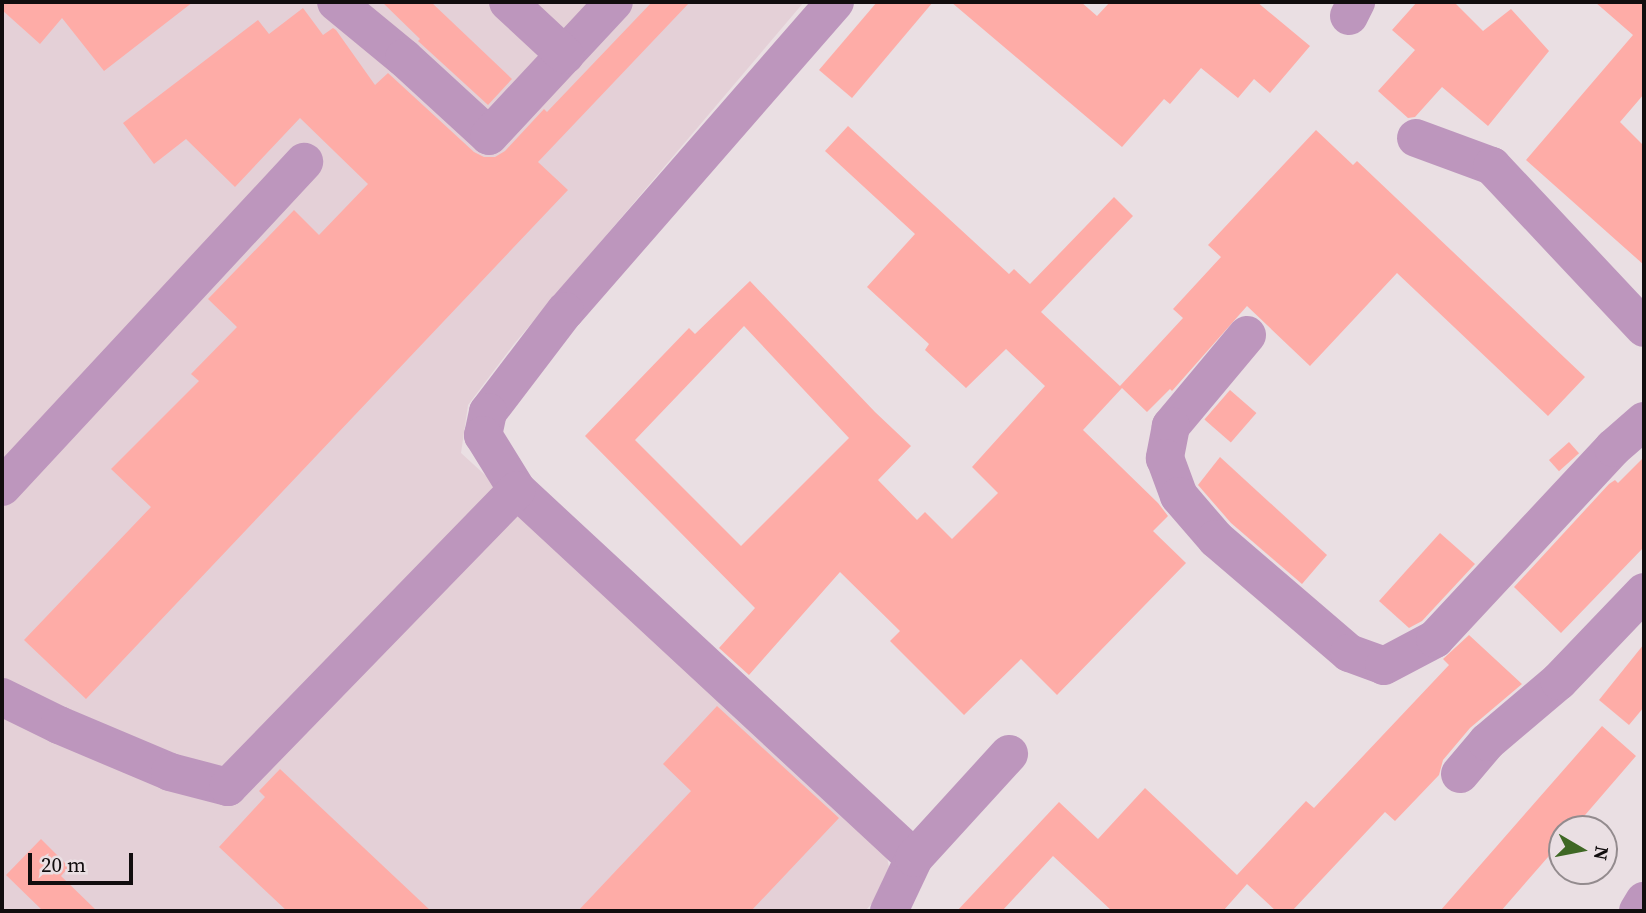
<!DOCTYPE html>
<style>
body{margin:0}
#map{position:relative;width:1646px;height:913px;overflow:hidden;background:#eadfe3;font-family:"Source Serif 4",serif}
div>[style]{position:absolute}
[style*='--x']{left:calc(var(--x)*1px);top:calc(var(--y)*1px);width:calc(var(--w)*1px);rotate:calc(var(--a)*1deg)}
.built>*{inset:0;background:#e4d0d7}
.building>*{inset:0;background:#feaca7;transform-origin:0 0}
.minor>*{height:38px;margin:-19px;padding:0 19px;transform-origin:19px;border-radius:19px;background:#bd96bd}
span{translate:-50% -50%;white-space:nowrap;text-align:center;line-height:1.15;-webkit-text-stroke:7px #eadfe3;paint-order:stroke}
.frame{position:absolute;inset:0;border:4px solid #110d0e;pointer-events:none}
.north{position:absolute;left:1548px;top:815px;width:70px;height:70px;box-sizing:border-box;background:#eadfe3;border:2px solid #938b8e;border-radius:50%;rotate:100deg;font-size:19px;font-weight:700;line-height:28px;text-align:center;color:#110d0e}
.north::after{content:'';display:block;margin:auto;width:24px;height:32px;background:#3f6825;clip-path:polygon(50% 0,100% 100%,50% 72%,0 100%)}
.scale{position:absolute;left:28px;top:853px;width:105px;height:32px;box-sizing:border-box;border:4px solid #110d0e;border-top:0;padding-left:9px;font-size:21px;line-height:24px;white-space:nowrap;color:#110d0e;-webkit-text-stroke:5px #eadfe3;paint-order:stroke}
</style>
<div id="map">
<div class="built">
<div style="clip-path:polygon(2px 2px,804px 2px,514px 344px,468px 405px,461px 453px,883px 838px,889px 867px,879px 896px,865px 911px,2px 911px)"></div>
</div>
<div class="building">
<div style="clip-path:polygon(2px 2px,193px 2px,104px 71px,62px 18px,40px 44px,2px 10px)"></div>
<div style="clip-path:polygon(382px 2px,431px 2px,512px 79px,488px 105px,418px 41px,420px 39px)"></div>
<div style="clip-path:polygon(652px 2px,690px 2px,538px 162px,568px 190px,86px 699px,24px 640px,151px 507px,111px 469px,199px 381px,191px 374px,237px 327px,208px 299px,294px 210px,319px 235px,368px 184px,300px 118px,235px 187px,186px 139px,154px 164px,123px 123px,258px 20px,269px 34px,303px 8px,323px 35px,333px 28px,336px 30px,375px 85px,388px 73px,474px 152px,484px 157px,495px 157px,505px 151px,544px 109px,547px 112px)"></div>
<div style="clip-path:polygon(877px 2px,933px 2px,852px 98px,819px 70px)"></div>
<div style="clip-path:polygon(951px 2px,1081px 2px,1097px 16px,1110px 2px,1257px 2px,1310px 46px,1270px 93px,1254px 79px,1238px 98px,1201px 68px,1170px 104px,1164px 99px,1122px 147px)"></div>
<div style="clip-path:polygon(1417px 2px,1454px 2px,1483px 31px,1511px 9px,1549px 51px,1488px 126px,1442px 87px,1415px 117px,1408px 118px,1378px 91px,1415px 50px,1392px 30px)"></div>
<div style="clip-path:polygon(1595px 2px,1644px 2px,1644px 94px,1620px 122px,1644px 146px,1644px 265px,1526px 160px,1633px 35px)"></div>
<div style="clip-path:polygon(evenodd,848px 126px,1009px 274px,1014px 269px,1030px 284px,1114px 197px,1133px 216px,1041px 312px,1120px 386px,1183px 318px,1173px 309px,1221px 257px,1208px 245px,1316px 130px,1353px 165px,1357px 161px,1585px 377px,1548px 416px,1397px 273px,1310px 366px,1247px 306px,1172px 391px,1170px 389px,1147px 412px,1122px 388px,1083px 430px,1158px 503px,1168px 516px,1153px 531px,1186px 563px,1057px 695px,1021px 659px,964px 715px,890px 641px,900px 631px,840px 572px,749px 675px,719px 648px,755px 608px,585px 436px,689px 328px,695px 334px,750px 281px,875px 412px,911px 446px,878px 480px,917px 520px,925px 512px,952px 539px,998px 493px,972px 467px,1045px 386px,1006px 349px,966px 388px,925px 350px,929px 344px,867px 287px,915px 234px,825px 151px,848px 126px,744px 326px,849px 438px,741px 546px,635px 440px,744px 326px)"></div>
<div style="left:1230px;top:390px;width:35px;height:39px;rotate:41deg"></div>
<div style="left:1569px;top:442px;width:15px;height:27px;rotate:48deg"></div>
<div style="clip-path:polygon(1220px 457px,1327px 555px,1302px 584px,1231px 523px,1198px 485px)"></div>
<div style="clip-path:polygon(1644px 457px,1644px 547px,1561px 633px,1514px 587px,1609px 484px,1615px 480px,1618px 483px)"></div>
<div style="clip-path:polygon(1440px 533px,1475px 564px,1422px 621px,1409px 628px,1379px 601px)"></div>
<div style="clip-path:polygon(1469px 635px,1522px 684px,1470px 728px,1443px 760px,1439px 775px,1395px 821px,1385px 812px,1292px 911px,1276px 911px,1247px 884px,1223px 911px,1112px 911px,1053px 856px,1002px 911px,957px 911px,1059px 802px,1098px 839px,1145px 788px,1237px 875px,1306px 801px,1314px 808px,1449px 665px,1443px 659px)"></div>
<div style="clip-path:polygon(1644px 644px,1644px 707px,1629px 725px,1599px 700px)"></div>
<div style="clip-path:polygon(717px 706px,839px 818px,751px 911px,578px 911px,691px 791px,663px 764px)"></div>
<div style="clip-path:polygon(1602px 726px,1636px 756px,1573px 829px,1562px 829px,1562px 841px,1501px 911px,1440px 911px)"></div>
<div style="clip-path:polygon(280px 769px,431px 911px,287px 911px,219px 847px,265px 797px,259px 791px)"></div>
<div style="clip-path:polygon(41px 839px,69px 867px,61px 876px,97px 911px,43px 911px,6px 875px)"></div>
</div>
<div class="minor">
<div style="--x:336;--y:2;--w:88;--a:39.5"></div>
<div style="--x:404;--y:58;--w:115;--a:42.5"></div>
<div style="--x:489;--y:136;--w:183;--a:-47"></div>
<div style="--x:508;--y:2;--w:78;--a:42.9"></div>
<div style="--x:835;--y:2;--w:410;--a:131.1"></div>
<div style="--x:565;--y:311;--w:127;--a:127.3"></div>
<div style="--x:488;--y:412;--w:24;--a:102"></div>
<div style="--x:483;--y:435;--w:65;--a:58.3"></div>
<div style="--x:517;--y:490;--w:541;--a:42.83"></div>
<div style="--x:1349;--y:16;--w:16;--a:-63"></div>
<div style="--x:1416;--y:138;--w:81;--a:20.2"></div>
<div style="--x:1492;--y:166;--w:222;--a:46.8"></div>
<div style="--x:1247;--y:335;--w:119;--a:129.9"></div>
<div style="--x:1171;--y:426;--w:33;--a:101"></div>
<div style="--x:1165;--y:458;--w:40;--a:69.8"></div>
<div style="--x:1179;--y:496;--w:57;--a:49.3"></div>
<div style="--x:1216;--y:539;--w:175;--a:40.6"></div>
<div style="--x:1349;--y:653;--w:37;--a:20"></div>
<div style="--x:1384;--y:666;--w:58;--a:-27.9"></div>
<div style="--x:1435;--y:639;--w:261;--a:-47"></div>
<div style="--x:1613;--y:448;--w:41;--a:-41.1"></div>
<div style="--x:2;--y:487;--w:444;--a:-47.1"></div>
<div style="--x:2;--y:697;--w:64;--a:26.2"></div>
<div style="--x:59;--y:725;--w:121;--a:22.9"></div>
<div style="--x:170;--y:772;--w:60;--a:14.5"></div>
<div style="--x:228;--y:787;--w:414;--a:-45.8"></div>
<div style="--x:1460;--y:774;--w:42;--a:-49.8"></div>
<div style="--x:1487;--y:742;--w:94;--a:-40.3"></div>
<div style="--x:1559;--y:681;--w:123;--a:-46.3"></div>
<div style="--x:889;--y:911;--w:59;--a:-64.7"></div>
<div style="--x:914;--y:858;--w:141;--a:-47.6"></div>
<div style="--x:1638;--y:911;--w:12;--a:-59"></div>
</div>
<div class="frame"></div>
<div class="north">N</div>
<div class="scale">20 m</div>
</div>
